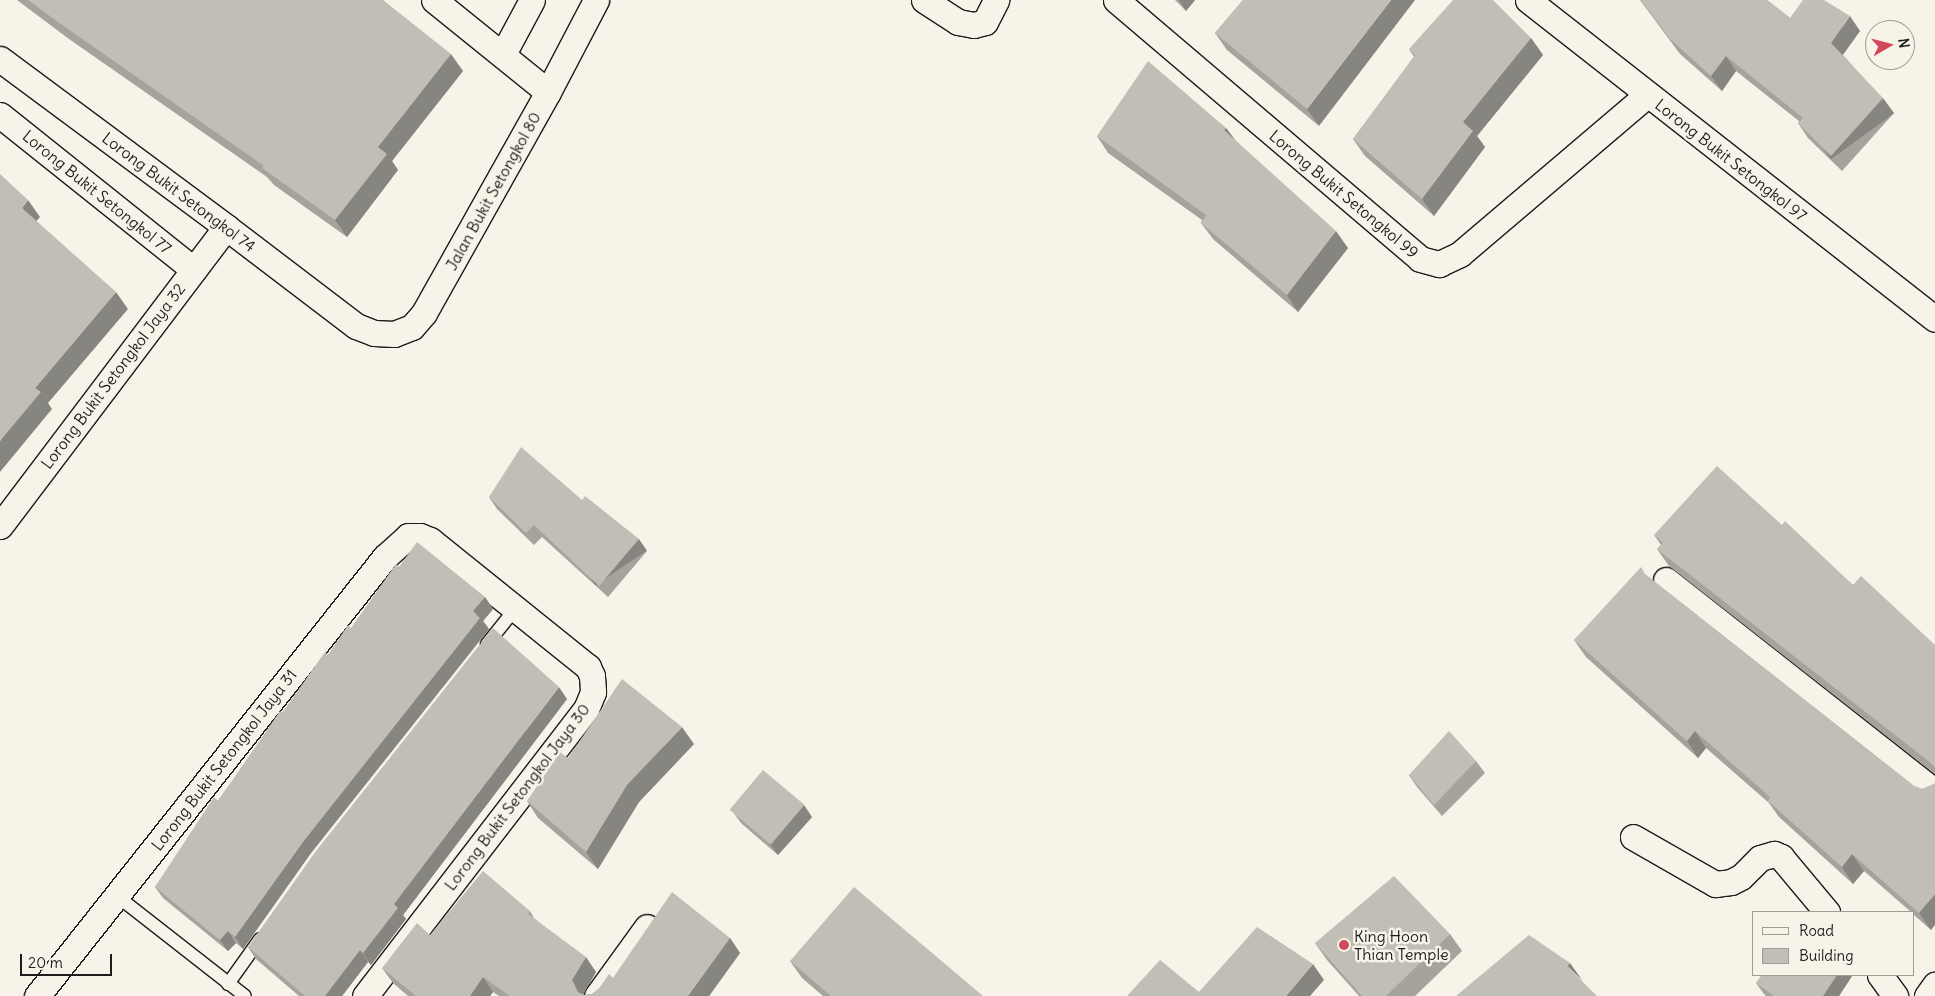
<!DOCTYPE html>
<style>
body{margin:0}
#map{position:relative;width:1935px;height:996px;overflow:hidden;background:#f7f3e8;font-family:Delius,sans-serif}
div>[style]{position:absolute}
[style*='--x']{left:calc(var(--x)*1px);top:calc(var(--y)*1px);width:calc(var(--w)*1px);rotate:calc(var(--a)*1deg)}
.roads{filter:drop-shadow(1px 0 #1c1c1c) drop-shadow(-1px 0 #1c1c1c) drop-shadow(0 1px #1c1c1c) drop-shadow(0 -1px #1c1c1c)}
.lane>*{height:12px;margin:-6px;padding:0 6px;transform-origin:6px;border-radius:6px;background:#f7f3e8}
.street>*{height:25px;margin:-12.5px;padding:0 12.5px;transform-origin:12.5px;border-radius:12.5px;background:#f7f3e8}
.wall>*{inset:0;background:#a5a39c}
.shaded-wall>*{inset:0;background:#86857f;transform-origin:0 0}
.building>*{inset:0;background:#c0beb5;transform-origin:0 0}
.dots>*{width:14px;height:14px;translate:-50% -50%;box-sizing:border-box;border:2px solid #f7f3e8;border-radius:50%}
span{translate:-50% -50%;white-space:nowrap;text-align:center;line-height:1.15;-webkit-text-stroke:5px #f7f3e8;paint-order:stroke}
.street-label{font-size:16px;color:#1c1c1c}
.poi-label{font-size:16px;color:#1c1c1c}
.left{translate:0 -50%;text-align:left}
.legend{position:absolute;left:1752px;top:911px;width:162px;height:65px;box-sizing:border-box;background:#f7f3e8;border:1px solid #9f9d96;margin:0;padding:6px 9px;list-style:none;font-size:15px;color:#1c1c1c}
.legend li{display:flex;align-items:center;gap:10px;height:25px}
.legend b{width:25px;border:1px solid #9f9d96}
.north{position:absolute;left:1865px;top:20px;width:50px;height:50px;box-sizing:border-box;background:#f7f3e8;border:1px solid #9f9d96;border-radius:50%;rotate:82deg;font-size:14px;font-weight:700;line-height:20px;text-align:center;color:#1c1c1c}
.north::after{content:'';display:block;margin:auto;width:18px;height:22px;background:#d1495b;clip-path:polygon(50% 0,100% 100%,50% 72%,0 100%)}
.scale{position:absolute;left:20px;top:954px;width:92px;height:22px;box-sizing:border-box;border:2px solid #1c1c1c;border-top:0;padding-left:6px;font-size:15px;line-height:18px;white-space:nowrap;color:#1c1c1c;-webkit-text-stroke:4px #f7f3e8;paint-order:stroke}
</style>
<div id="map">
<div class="roads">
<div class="lane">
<div style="--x:487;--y:644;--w:45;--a:-51.3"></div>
<div style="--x:117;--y:896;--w:162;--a:38"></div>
<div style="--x:228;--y:984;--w:55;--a:-54.6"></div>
</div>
<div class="street">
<div style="--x:434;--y:0;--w:146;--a:38.9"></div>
<div style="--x:924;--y:0;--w:40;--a:32.9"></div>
<div style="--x:958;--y:22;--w:16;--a:11"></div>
<div style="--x:974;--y:25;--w:11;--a:-15"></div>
<div style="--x:985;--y:22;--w:25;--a:-63"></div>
<div style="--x:1116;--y:0;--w:399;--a:40.4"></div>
<div style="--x:1420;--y:259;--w:20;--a:15"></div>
<div style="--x:1439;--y:264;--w:23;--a:-25"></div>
<div style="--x:1460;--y:254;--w:245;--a:-40.4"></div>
<div style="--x:1528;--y:0;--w:517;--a:38.09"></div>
<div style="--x:503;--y:54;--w:61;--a:-61.8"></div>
<div style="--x:0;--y:59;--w:282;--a:36.6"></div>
<div style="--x:226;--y:227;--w:163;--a:37.3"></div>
<div style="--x:356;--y:326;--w:19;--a:21"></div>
<div style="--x:374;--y:333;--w:20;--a:3"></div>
<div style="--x:394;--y:334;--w:19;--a:-21"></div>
<div style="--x:412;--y:327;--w:18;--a:-49"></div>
<div style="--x:424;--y:313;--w:253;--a:-60.7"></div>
<div style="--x:548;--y:92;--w:104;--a:-62.4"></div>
<div style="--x:0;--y:115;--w:248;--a:38.6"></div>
<div style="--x:0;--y:526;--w:375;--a:-52.9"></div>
<div style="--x:1666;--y:580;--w:342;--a:38.2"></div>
<div style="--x:1633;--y:837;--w:95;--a:29.8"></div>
<div style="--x:1715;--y:884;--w:16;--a:-7"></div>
<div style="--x:1731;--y:882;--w:11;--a:-27"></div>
<div style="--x:1741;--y:877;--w:27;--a:-45"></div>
<div style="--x:1760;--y:858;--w:15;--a:-16"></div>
<div style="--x:1774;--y:854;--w:8;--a:23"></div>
<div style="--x:1781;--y:857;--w:72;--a:50.1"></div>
<div style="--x:1880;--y:975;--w:26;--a:54"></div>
<div style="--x:37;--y:996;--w:560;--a:-51.6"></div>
<div style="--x:385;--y:557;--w:31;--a:-42"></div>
<div style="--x:408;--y:536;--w:12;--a:0"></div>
<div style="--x:420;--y:536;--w:11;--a:22"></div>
<div style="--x:430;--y:540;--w:203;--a:38.8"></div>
<div style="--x:588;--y:667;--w:10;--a:66"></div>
<div style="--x:592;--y:676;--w:16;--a:86"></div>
<div style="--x:593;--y:692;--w:18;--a:112"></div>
<div style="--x:586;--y:709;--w:362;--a:127.6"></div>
<div style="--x:597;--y:996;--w:85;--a:-54.1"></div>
<div style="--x:1927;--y:996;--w:14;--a:-54"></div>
</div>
</div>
<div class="wall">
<div style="clip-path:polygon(17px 0,383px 0,463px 71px,392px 161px,398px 170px,347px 237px,274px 185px,267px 177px,69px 39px)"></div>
<div style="clip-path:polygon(1175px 0,1195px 0,1186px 11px)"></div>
<div style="clip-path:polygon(1243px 0,1319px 126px,1227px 50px,1215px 33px)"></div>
<div style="clip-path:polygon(1640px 0,1767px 0,1790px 18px,1860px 31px,1843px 55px,1894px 113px,1842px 171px,1808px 138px,1798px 123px,1799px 121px,1736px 71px,1722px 91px,1680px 54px)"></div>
<div style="clip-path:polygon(1531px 38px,1543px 55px,1477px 136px,1485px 147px,1434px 216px,1365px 156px,1353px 139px,1414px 57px,1409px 49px)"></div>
<div style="clip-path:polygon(1226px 128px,1235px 140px,1348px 248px,1298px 312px,1213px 239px,1201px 223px,1202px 220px,1108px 153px,1097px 136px)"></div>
<div style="clip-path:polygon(489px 497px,582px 500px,647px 551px,608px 597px,542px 537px,534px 545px,497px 509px)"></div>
<div style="clip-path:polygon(1782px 525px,1853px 585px,1935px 645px,1935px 774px,1669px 566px,1657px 549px,1661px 545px,1654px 535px)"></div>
<div style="clip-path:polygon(1646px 575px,1914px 786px,1922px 789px,1934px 784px,1931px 930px,1914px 915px,1914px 912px,1911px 912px,1864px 871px,1853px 884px,1779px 817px,1769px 803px,1706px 748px,1698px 758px,1586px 657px,1574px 640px)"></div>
<div style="clip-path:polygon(485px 597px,493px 609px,483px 621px,489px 629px,311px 853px,243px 949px,236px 943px,228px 951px,163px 898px,155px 887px,282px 713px,328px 655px,351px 628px)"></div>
<div style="clip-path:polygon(567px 699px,403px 915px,406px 919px,371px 965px,368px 962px,342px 996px,299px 996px,256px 959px,248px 947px)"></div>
<div style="clip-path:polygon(694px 744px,639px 802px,598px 869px,538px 818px,527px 801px,568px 758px)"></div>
<div style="clip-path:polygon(1476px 761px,1485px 773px,1442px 816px,1417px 787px,1409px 775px)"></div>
<div style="clip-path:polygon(733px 812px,812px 817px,778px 855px,741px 823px)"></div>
<div style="clip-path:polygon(530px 911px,534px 918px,596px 972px,583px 994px,584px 995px,592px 994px,613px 978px,730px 938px,740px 953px,709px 996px,499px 996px,493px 992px,490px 996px,408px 996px,393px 983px,382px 968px,430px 935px)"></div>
<div style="clip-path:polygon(1450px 934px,1462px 951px,1415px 996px,1359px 996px,1327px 960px,1315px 943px)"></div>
<div style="clip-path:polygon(790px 961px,983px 996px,823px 996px,802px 978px)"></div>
<div style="clip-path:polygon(1762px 975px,1851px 975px,1852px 976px,1839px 996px,1766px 996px,1764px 994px,1756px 983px)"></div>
</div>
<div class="shaded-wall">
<div style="clip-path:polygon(1179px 0,1195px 0,1186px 11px)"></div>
<div style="clip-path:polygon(1391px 0,1415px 0,1319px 126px,1307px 109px)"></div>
<div style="clip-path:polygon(1850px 16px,1860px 31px,1841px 57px,1831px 43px)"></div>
<div style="clip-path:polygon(1531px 38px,1543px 55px,1477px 136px,1485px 147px,1434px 216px,1422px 199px,1463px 122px)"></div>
<div style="clip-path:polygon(451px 54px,463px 71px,392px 161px,398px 170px,347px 237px,335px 220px,378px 147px)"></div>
<div style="clip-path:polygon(1726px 56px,1736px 71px,1722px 91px,1711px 76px)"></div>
<div style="left:1883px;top:98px;width:19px;height:78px;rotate:54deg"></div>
<div style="clip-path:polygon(1226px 128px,1238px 144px,1224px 130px)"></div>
<div style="clip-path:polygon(28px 200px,40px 217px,33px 225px,22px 208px)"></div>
<div style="clip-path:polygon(1336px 231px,1348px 248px,1298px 312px,1287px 295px)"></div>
<div style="clip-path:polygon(116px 292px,128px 309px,48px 403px,52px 409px,0 472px,0 441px,35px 388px)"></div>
<div style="left:639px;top:539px;width:14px;height:62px;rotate:56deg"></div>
<div style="clip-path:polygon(485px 597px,493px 609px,483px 621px,489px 629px,311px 853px,243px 949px,235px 937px,303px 842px,473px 611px)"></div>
<div style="clip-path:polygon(559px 687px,567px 699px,403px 915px,406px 919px,371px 965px,363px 953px,394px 904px)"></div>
<div style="clip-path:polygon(682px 727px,694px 744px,639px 802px,598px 869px,586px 852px,627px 785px)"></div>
<div style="clip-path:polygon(1695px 731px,1706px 748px,1698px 758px,1687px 741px)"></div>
<div style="clip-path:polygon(804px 805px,812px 817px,778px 855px,770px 844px)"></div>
<div style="clip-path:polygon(1852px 854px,1864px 871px,1853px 884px,1842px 867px)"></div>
<div style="clip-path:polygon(1935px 894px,1935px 925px,1931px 930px,1919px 913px)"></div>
<div style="clip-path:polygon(228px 931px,236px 943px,228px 951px,220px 940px)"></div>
<div style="clip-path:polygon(730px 938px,740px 953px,709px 996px,688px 996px)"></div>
<div style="clip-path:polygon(360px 950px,368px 962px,342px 996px,325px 996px)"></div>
<div style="clip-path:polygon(586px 957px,596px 972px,583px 995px,578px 992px,572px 980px)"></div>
<div style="clip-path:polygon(1570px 963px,1582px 980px,1567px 966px)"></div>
<div style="clip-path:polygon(1313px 964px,1324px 980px,1310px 996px,1286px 996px)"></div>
<div style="clip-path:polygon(1837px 975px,1851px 975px,1852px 976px,1839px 996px,1823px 996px)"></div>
<div style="clip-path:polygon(483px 977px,493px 992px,490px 996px,470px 996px)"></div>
</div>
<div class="building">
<div style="clip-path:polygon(28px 0,383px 0,451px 54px,378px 147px,387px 154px,335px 220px,262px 168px,264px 166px,58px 22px)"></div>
<div style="clip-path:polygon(1243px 0,1391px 0,1307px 109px,1215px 33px)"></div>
<div style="clip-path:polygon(1453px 0,1493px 0,1531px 38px,1463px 122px,1473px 131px,1422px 199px,1353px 139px,1415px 55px,1409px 49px)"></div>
<div style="clip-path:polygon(1641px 0,1767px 0,1790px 18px,1803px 0,1824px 0,1850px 16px,1831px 43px,1883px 98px,1831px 156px,1798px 123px,1803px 118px,1726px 56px,1711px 76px,1670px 39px)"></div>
<div style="clip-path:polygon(1148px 61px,1226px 128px,1224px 130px,1336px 231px,1287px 295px,1201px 223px,1206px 215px,1097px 136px)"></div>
<div style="clip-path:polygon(0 174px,28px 200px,22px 208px,116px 292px,35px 388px,41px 392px,0 441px)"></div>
<div style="clip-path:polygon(521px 447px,582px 500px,585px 496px,639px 539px,599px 586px,534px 525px,526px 533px,489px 497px)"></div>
<div style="clip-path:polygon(1717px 466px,1782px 525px,1785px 521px,1853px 585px,1861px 576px,1935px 645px,1935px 768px,1932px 764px,1657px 549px,1663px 543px,1654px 535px)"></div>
<div style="clip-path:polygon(417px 542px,485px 597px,473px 611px,480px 618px,303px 842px,235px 937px,228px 931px,220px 940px,155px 887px,214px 797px,218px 801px,280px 711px,282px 713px,325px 652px,328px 655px,348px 625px,351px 628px,396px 564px,399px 567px)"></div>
<div style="clip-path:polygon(1641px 567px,1645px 574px,1914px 786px,1922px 789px,1934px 784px,1935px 782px,1935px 894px,1919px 913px,1852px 854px,1842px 867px,1768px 801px,1770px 797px,1695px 731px,1687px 741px,1574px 640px)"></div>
<div style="clip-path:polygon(493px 628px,559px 687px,394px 904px,398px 908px,363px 953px,360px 950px,325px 996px,305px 996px,248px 947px,316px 851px)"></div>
<div style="clip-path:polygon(622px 679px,682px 727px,627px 785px,586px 852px,527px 801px,560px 752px,568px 758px)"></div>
<div style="clip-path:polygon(1449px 731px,1476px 761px,1434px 805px,1409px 775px)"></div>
<div style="left:763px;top:770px;width:54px;height:52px;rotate:40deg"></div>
<div style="clip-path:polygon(483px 871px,530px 911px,528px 914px,586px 957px,572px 980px,578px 992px,584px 995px,592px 994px,598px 990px,609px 974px,613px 978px,672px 892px,730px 938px,688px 996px,510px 996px,483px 977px,470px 996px,416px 996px,382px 968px,417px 923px,430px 935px)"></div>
<div style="clip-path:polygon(1394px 876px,1450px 934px,1386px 996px,1362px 996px,1315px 943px)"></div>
<div style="clip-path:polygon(854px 887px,983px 996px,831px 996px,790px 961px)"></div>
<div style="clip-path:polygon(1257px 927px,1313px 964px,1286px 996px,1127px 996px,1160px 960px,1199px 992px)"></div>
<div style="clip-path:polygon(1529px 935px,1570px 963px,1567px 966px,1597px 996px,1456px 996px)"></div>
<div style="clip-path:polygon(1762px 975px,1837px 975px,1823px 996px,1774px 996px,1756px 983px)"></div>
</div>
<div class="dots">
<div style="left:1344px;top:945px;background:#d1495b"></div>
</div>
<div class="street-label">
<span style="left:1731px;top:160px;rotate:38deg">Lorong Bukit Setongkol 97</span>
<span style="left:493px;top:191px;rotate:-61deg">Jalan Bukit Setongkol 80</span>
<span style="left:97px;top:192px;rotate:39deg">Lorong Bukit Setongkol 77</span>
<span style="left:179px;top:192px;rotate:37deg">Lorong Bukit Setongkol 74</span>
<span style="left:1344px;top:194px;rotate:40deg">Lorong Bukit Setongkol 99</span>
<span style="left:113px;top:376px;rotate:-53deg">Lorong Bukit Setongkol Jaya 32</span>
<span style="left:224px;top:760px;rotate:-52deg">Lorong Bukit Setongkol Jaya 31</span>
<span style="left:517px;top:797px;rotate:-53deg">Lorong Bukit Setongkol Jaya 30</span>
</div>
<div class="poi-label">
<span class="left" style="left:1354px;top:945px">King Hoon<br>Thian Temple</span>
</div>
<ul class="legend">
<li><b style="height:6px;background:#f7f3e8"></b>Road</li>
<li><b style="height:14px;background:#c0beb5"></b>Building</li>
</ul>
<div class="north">N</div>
<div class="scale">20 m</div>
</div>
